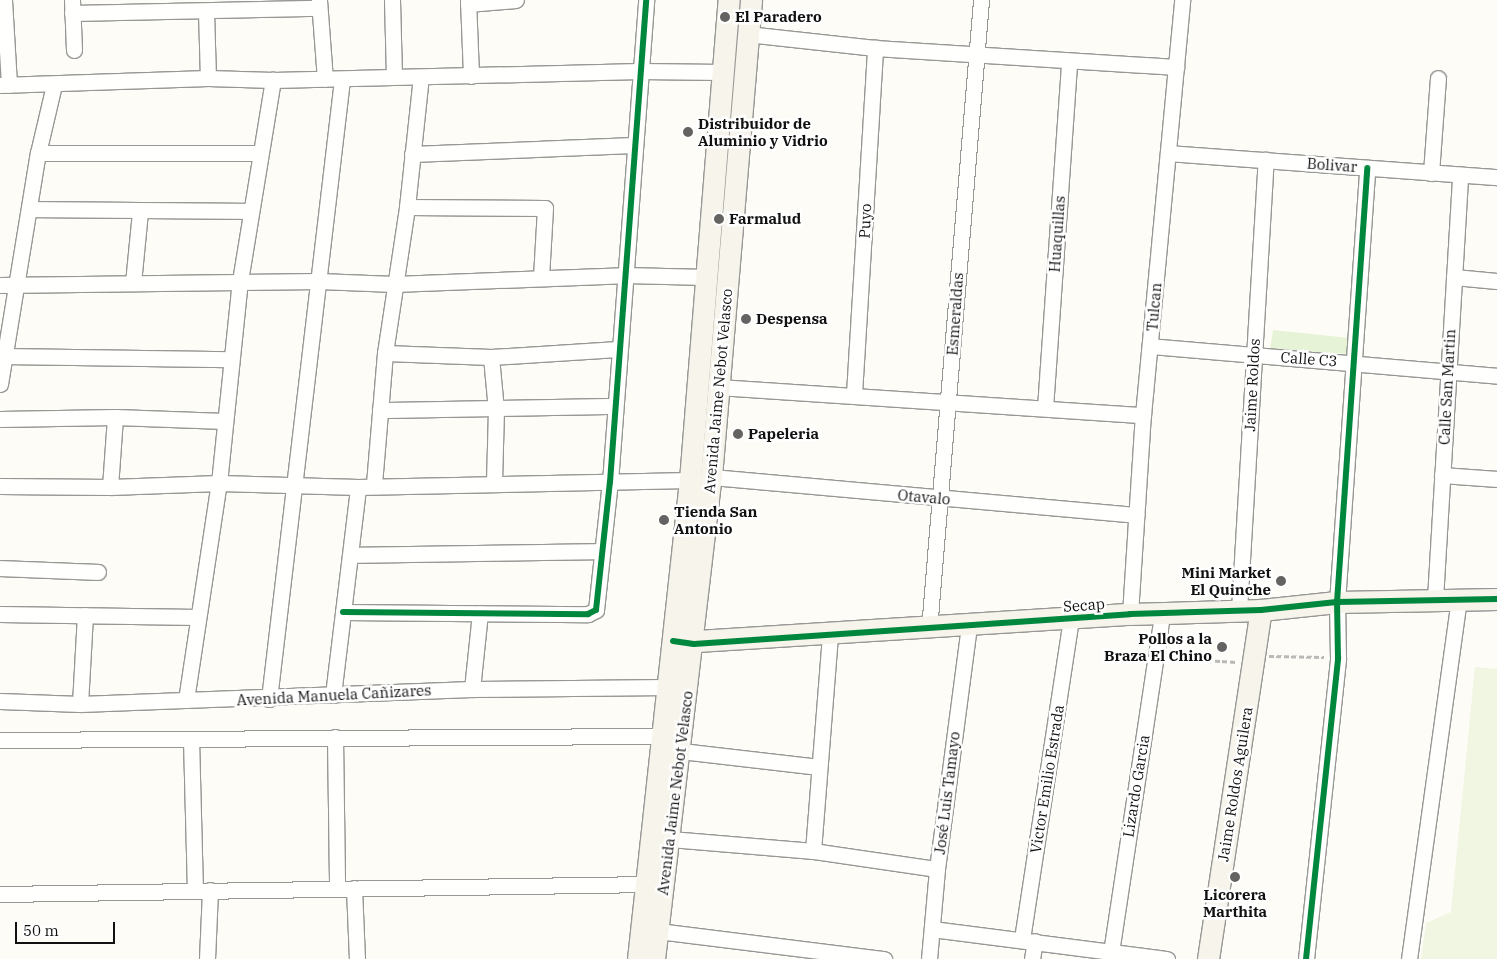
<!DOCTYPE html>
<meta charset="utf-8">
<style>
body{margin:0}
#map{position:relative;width:1497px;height:959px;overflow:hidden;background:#fdfcf7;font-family:"IBM Plex Serif",serif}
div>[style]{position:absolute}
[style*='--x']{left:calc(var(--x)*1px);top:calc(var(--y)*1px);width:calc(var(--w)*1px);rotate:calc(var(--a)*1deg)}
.green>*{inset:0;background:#e7f3d7}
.pitch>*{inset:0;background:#f0f6e1}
.path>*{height:2.5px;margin-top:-1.25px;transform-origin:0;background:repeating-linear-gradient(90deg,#b9b9b8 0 5px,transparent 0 7.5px)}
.roads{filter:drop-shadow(1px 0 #979795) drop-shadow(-1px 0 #979795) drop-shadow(0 1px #979795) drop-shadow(0 -1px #979795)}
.street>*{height:15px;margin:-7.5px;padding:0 7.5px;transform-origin:7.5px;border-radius:7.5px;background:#fffffe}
.secondary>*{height:21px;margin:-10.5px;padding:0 10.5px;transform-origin:10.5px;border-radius:10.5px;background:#f6f4eb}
.cycleway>*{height:6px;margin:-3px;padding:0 3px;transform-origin:3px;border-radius:3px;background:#00873e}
.dots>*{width:14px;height:14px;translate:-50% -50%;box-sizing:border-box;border:2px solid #fff;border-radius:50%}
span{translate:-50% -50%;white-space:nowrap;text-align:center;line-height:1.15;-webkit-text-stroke:5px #fff;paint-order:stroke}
.poi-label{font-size:15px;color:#111;font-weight:700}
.left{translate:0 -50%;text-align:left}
.right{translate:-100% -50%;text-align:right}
.street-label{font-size:15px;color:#111}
.scale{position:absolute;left:15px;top:922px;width:100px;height:22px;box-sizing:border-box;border:2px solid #111;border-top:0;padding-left:6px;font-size:15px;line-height:18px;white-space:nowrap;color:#111;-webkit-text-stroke:4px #fff;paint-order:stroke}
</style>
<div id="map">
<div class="green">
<div style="clip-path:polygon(1273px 330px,1350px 338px,1349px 354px,1270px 349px)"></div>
</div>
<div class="pitch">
<div style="clip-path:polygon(1475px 667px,1497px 669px,1497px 959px,1421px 959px,1426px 923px,1451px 912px)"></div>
</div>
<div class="path">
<div style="--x:1269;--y:656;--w:55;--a:1"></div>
<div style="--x:1170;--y:658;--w:67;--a:3.4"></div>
</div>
<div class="roads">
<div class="street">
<div style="--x:4;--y:0;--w:85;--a:86.6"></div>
<div style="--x:72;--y:0;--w:50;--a:87.7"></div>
<div style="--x:319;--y:0;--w:79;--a:85.7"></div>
<div style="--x:392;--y:0;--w:75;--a:88.5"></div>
<div style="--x:468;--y:0;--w:76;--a:87.7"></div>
<div style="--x:468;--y:4;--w:48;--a:-4.8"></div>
<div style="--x:206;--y:11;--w:67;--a:88.3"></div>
<div style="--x:72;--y:13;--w:247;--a:-1.2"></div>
<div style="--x:747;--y:34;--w:129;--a:6.2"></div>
<div style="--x:875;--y:48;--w:302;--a:3.6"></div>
<div style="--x:0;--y:85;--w:208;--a:-1.9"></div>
<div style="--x:208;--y:78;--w:65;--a:1.8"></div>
<div style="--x:273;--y:80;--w:367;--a:-1.4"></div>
<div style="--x:640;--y:71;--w:82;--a:0.7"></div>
<div style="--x:38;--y:153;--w:222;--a:0"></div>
<div style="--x:1168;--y:153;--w:330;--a:4.2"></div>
<div style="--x:412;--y:154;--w:222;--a:-2.3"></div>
<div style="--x:1431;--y:173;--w:95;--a:-85.8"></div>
<div style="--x:407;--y:207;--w:138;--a:0.4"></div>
<div style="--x:545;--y:208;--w:69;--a:93.3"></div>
<div style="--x:30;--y:209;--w:221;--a:0.5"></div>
<div style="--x:1454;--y:277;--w:43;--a:5.3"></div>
<div style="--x:133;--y:283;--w:71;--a:-84.4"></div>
<div style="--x:0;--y:285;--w:319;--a:-0.7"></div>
<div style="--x:319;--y:281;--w:75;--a:2.3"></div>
<div style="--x:394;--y:284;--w:230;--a:-2.2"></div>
<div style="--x:624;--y:275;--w:83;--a:1.4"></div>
<div style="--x:1150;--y:346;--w:348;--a:4.9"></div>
<div style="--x:385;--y:353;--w:106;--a:2.2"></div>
<div style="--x:491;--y:357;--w:127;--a:-3.6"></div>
<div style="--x:3;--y:356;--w:228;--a:0.8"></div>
<div style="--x:491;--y:357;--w:53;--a:84.6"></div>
<div style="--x:496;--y:410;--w:73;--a:91.6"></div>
<div style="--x:0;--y:384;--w:234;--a:-80.7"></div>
<div style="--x:38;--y:153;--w:70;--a:-76.8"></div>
<div style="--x:718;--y:387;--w:426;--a:3.8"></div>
<div style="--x:854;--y:394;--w:347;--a:-86.5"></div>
<div style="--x:1045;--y:408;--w:348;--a:-86"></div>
<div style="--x:380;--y:410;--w:234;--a:-1"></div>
<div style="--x:0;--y:419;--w:115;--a:-1"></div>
<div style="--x:115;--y:417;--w:110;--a:2.1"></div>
<div style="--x:1442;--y:475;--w:55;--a:4.2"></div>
<div style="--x:711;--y:477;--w:427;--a:5.1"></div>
<div style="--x:374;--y:484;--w:131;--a:-85.2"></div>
<div style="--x:385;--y:353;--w:148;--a:-81.4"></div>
<div style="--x:407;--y:207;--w:131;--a:-83.9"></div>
<div style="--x:0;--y:486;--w:110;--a:0.5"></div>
<div style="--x:110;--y:487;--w:109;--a:-2.1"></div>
<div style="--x:219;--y:483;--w:139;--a:1.6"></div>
<div style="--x:358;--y:487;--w:332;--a:-1.2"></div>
<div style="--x:110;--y:487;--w:70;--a:-85.9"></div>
<div style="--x:351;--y:555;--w:250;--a:-0.9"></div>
<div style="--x:0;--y:568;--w:98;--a:2.3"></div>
<div style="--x:1435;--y:599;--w:425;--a:-86.6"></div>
<div style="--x:1239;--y:610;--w:451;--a:-86.6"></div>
<div style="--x:343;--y:612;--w:245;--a:0.5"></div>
<div style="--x:588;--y:614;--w:9;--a:-27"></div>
<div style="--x:596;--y:610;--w:129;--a:-83.8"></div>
<div style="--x:610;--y:482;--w:483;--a:-85.7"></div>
<div style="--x:0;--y:614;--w:198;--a:0.9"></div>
<div style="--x:1130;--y:614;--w:199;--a:-86.3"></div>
<div style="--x:1143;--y:415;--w:417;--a:-84.6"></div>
<div style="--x:929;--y:629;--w:631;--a:-85.27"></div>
<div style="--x:472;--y:689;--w:76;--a:-84"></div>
<div style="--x:333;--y:695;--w:209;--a:-83.1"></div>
<div style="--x:269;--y:699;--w:624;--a:-83.28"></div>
<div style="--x:186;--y:700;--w:219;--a:-81.4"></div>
<div style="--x:219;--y:483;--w:203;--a:-84.1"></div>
<div style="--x:240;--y:281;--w:204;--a:-80.7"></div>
<div style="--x:0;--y:701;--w:80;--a:2.1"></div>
<div style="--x:80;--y:704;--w:392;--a:-2.2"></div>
<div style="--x:472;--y:689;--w:196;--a:-0.6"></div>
<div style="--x:80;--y:704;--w:89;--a:-86.8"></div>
<div style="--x:335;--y:737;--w:151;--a:89.2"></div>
<div style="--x:191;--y:739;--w:151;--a:88.5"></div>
<div style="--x:0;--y:740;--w:663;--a:-0.35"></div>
<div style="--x:681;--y:751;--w:139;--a:6.6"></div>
<div style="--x:670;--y:839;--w:144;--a:4.8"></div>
<div style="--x:813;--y:851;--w:125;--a:8.3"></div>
<div style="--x:813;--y:851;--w:218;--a:-85.5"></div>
<div style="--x:354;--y:888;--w:71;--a:87.6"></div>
<div style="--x:0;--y:894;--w:648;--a:-0.88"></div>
<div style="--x:932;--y:929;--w:237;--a:7.3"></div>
<div style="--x:658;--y:931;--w:228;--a:7.1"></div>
<div style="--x:1022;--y:939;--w:324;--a:-81.3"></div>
<div style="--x:207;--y:959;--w:69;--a:-87.5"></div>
<div style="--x:929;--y:959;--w:90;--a:-84.9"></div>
<div style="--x:937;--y:869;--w:244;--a:-82.5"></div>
<div style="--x:1032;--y:959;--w:18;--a:-81"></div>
<div style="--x:1110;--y:959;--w:349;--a:-81.4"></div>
<div style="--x:1306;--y:959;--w:303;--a:-83.9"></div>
<div style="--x:1338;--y:658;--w:56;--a:-91"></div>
<div style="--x:1337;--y:602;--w:435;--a:-86"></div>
<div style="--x:1409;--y:959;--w:364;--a:-82.1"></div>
</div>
<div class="secondary">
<div style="--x:681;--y:642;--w:450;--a:-3.6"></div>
<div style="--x:1130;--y:614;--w:131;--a:-1.7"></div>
<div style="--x:1261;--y:610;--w:76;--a:-6"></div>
<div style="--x:1337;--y:602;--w:160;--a:-1.1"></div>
<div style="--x:638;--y:959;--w:482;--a:-83.8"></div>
<div style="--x:690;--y:480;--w:482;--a:-85.4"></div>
<div style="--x:654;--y:959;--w:485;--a:-83.3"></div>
<div style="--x:711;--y:477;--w:479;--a:-85.2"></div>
<div style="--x:1208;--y:959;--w:353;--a:-81.4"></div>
</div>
</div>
<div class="cycleway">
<div style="--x:343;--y:612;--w:245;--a:0.5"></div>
<div style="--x:588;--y:614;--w:9;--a:-27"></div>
<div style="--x:596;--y:610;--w:129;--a:-83.8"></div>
<div style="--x:610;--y:482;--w:483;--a:-85.7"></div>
<div style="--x:673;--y:641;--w:21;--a:8"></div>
<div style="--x:694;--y:644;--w:437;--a:-3.9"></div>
<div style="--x:1130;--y:614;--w:131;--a:-1.7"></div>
<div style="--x:1261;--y:610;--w:76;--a:-6"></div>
<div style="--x:1337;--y:602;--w:160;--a:-1.1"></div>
<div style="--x:1306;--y:959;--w:303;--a:-83.9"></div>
<div style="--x:1338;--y:658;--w:56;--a:-91"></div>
<div style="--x:1337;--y:602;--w:435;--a:-86"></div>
</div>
<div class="dots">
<div style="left:725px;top:17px;background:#646362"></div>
<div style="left:688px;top:132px;background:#646362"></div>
<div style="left:719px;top:219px;background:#646362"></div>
<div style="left:746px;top:319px;background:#646362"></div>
<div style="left:738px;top:434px;background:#646362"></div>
<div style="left:664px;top:520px;background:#646362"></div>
<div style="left:1281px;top:581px;background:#646362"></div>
<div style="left:1222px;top:647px;background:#646362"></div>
<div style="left:1235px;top:877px;background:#646362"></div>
</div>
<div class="poi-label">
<span class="left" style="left:735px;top:17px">El Paradero</span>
<span class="left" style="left:698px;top:132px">Distribuidor de<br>Aluminio y Vidrio</span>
<span class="left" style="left:729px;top:219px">Farmalud</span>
<span class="left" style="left:756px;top:319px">Despensa</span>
<span class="left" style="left:748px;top:434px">Papeleria</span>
<span class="left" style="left:674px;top:520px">Tienda San<br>Antonio</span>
<span class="right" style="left:1271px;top:581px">Mini Market<br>El Quinche</span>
<span class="right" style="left:1212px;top:647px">Pollos a la<br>Braza El Chino</span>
<span style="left:1235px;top:903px">Licorera<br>Marthita</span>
</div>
<div class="street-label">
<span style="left:1332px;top:165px;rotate:4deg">Bolivar</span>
<span style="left:865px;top:221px;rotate:-87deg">Puyo</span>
<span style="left:1057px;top:234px;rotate:-86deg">Huaquillas</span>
<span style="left:1154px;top:307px;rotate:-85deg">Tulcan</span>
<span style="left:955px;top:314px;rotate:-86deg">Esmeraldas</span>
<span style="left:1309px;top:359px;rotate:4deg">Calle C3</span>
<span style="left:1252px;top:385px;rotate:-87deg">Jaime Roldos</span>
<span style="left:1447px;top:387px;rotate:-87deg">Calle San Martin</span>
<span style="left:718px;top:391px;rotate:-85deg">Avenida Jaime Nebot Velasco</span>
<span style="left:924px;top:497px;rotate:5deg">Otavalo</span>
<span style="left:1084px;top:605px;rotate:-4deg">Secap</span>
<span style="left:334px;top:695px;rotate:-3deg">Avenida Manuela Cañizares</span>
<span style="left:1047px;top:779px;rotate:-81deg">Victor Emilio Estrada</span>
<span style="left:1235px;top:784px;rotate:-81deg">Jaime Roldos Aguilera</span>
<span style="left:1136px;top:786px;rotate:-81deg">Lizardo Garcia</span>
<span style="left:675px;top:793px;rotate:-83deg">Avenida Jaime Nebot Velasco</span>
<span style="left:947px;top:793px;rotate:-83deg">José Luis Tamayo</span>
</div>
<div class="scale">50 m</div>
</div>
